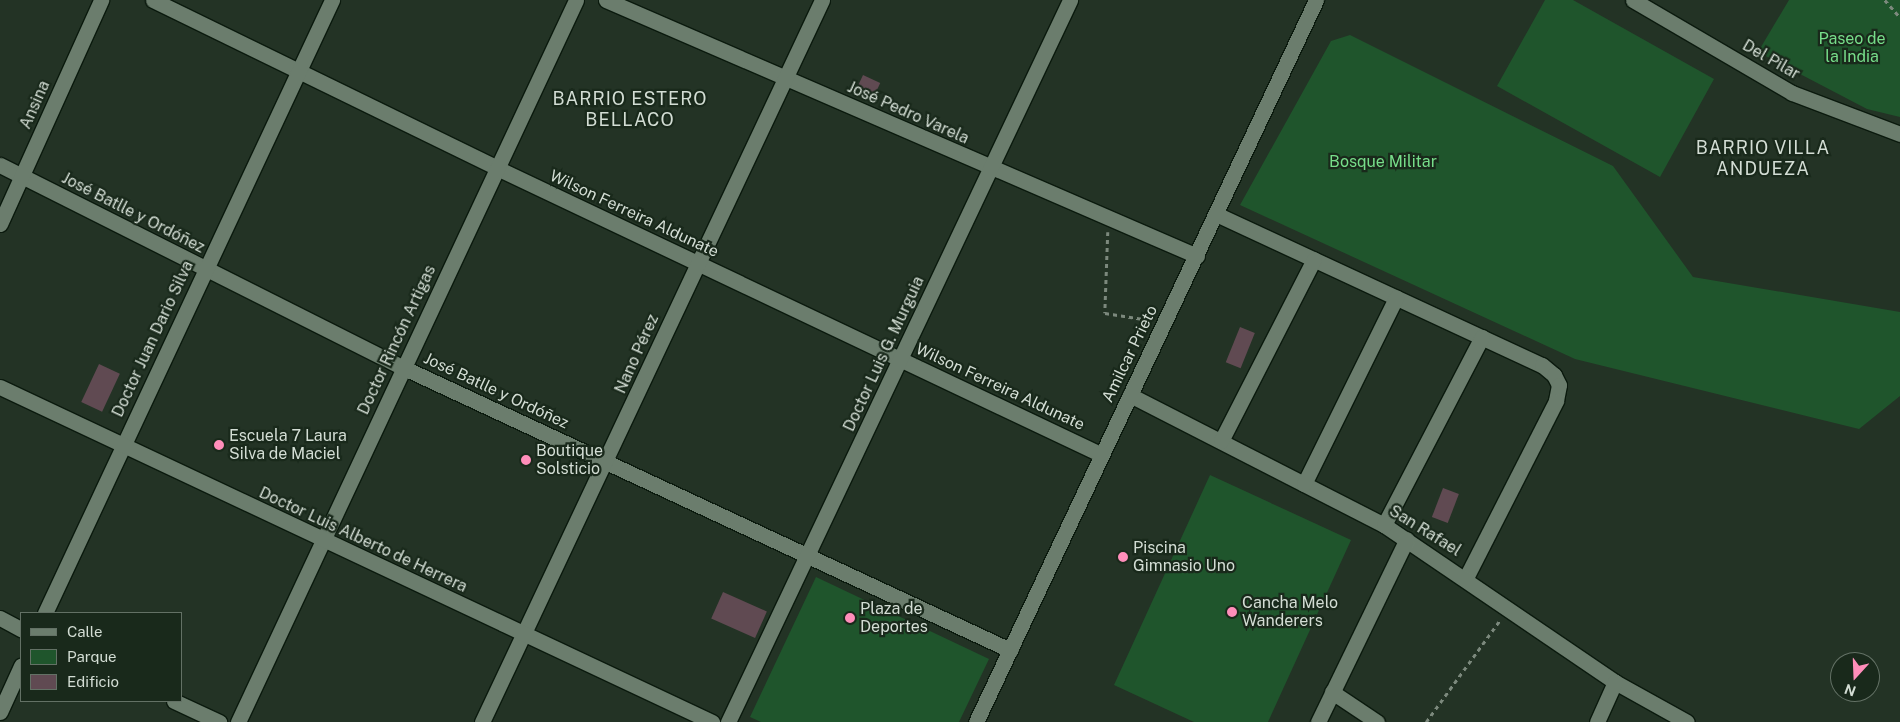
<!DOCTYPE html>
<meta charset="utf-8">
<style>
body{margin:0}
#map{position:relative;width:1900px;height:722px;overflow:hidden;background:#233325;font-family:"Public Sans",sans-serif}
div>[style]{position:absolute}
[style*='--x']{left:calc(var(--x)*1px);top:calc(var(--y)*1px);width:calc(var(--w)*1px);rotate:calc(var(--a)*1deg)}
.green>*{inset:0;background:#1f552c}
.building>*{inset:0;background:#604a52;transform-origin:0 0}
.path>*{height:2.5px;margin-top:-1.25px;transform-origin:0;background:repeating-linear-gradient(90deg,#7c897d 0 4px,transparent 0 8px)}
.roads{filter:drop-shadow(1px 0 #0b1a0e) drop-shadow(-1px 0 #0b1a0e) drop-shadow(0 1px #0b1a0e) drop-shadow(0 -1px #0b1a0e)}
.minor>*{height:15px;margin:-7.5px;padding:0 7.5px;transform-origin:7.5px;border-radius:7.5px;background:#6b7d6d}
.tertiary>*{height:15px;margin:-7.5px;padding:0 7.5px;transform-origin:7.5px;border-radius:7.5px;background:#6b7d6d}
.dots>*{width:14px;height:14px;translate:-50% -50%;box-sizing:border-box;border:2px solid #19291b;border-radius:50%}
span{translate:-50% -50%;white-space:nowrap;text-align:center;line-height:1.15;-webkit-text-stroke:4.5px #19291b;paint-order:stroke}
.park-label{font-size:16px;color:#77de8a}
.street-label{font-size:16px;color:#d3ddd4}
.poi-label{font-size:16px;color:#d3ddd4}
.left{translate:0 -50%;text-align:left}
.neighbourhood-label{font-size:18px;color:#d3ddd4;letter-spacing:1px}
.legend{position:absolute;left:20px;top:612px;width:162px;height:90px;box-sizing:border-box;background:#19291b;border:1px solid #637165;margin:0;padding:6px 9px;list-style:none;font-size:15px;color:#d3ddd4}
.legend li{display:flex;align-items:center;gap:10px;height:25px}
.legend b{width:25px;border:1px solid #637165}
.north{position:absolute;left:1830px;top:652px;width:50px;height:50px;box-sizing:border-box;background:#19291b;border:1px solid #637165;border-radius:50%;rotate:200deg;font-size:14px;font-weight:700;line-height:20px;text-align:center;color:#d3ddd4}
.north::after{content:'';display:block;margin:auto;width:18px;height:22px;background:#ff8eba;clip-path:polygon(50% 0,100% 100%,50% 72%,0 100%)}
</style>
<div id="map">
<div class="green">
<div style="clip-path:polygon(1545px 0,1573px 0,1714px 79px,1660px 177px,1497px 86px)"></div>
<div style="clip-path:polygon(1789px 0,1900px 0,1900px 117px,1867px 109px,1758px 52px)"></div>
<div style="clip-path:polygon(1350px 35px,1613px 166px,1693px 277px,1900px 312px,1900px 396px,1859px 429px,1575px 359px,1240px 205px,1331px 41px)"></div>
<div style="clip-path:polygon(1210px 475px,1351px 540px,1268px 722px,1194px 722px,1114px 685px)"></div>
<div style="clip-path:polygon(816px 577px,989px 659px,959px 722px,761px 722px,750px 717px)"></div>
</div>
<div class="building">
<div style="left:863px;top:75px;width:19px;height:18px;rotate:25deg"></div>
<div style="left:1240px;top:327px;width:16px;height:38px;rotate:22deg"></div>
<div style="left:99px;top:364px;width:23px;height:42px;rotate:25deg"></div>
<div style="left:1443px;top:488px;width:17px;height:31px;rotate:21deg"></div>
<div style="left:723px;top:592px;width:48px;height:29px;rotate:24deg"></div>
</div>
<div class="path">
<div style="--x:1885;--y:0;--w:23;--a:49"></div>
<div style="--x:1108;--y:232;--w:81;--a:92.1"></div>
<div style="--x:1105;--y:313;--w:45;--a:9"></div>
<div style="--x:1426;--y:722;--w:126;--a:-54"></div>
</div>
<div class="roads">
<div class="minor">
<div style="--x:153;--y:0;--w:385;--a:26"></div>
<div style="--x:499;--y:169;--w:667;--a:25.37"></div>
<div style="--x:606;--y:0;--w:644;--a:23.42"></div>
<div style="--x:1633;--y:0;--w:184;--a:30.3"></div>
<div style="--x:1792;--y:93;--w:116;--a:20.8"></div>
<div style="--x:0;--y:165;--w:450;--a:26.7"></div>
<div style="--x:402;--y:367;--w:671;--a:24.96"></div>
<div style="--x:1216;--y:214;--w:359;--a:24.9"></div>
<div style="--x:1542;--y:365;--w:16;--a:40"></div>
<div style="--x:1554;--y:375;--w:11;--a:63"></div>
<div style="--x:1559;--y:385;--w:16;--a:101"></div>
<div style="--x:1556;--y:401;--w:199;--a:117"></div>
<div style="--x:0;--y:224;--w:246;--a:-65.7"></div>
<div style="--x:1130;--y:395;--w:285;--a:27.1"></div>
<div style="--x:1384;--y:525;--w:279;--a:34.2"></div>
<div style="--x:1615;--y:682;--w:82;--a:29.1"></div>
<div style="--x:1221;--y:441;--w:204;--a:-62.9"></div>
<div style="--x:1304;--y:484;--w:208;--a:-63.7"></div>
<div style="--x:1384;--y:525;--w:212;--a:-62.5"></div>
<div style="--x:45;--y:613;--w:677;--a:-64.91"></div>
<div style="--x:1332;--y:692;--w:54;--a:33.7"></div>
<div style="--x:0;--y:712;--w:51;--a:-65.5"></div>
<div style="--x:238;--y:722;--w:797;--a:-64.91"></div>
<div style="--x:482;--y:722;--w:798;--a:-64.78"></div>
<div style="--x:728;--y:722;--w:799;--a:-64.65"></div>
<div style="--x:976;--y:722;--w:798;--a:-64.78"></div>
<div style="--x:1318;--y:722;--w:203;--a:-64.1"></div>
<div style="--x:1597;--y:722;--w:44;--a:-65.8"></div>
</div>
<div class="tertiary">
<div style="--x:0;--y:387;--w:787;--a:25.2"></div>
<div style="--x:0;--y:618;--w:24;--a:28"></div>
<div style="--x:174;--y:701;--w:50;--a:25"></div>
</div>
</div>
<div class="dots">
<div style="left:219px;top:445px;background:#ff8eba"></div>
<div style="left:526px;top:460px;background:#ff8eba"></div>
<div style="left:1123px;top:557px;background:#ff8eba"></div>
<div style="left:1232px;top:612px;background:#ff8eba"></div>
<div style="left:850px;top:618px;background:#ff8eba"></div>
</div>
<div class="park-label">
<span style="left:1852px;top:48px">Paseo de<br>la India</span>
<span style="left:1383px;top:162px">Bosque Militar</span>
</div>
<div class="street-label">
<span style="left:1771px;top:60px;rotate:30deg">Del Pilar</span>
<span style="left:35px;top:105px;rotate:-66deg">Ansina</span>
<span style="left:908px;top:113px;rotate:24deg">José Pedro Varela</span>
<span style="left:133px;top:213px;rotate:27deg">José Batlle y Ordóñez</span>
<span style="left:634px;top:214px;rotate:25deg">Wilson Ferreira Aldunate</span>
<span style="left:153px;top:339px;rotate:-65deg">Doctor Juan Dario Silva</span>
<span style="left:397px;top:340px;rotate:-65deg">Doctor Rincón Artigas</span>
<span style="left:637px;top:354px;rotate:-66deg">Nano Pérez</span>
<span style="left:884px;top:354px;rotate:-65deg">Doctor Luis G. Murguia</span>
<span style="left:1130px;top:354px;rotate:-64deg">Amilcar Prieto</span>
<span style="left:1000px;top:387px;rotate:25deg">Wilson Ferreira Aldunate</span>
<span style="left:496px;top:391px;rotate:25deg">José Batlle y Ordóñez</span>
<span style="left:1425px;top:531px;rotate:32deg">San Rafael</span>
<span style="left:363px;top:540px;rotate:25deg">Doctor Luis Alberto de Herrera</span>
</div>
<div class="poi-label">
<span class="left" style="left:229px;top:445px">Escuela 7 Laura<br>Silva de Maciel</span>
<span class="left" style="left:536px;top:460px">Boutique<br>Solsticio</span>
<span class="left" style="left:1133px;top:557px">Piscina<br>Gimnasio Uno</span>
<span class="left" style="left:1242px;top:612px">Cancha Melo<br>Wanderers</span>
<span class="left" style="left:860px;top:618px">Plaza de<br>Deportes</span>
</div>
<div class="neighbourhood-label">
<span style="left:630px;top:110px">BARRIO ESTERO<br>BELLACO</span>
<span style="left:1763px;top:159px">BARRIO VILLA<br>ANDUEZA</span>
</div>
<ul class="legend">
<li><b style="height:6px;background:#6b7d6d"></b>Calle</li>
<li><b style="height:14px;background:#1f552c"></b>Parque</li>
<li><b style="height:14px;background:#604a52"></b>Edificio</li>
</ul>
<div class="north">N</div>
</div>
